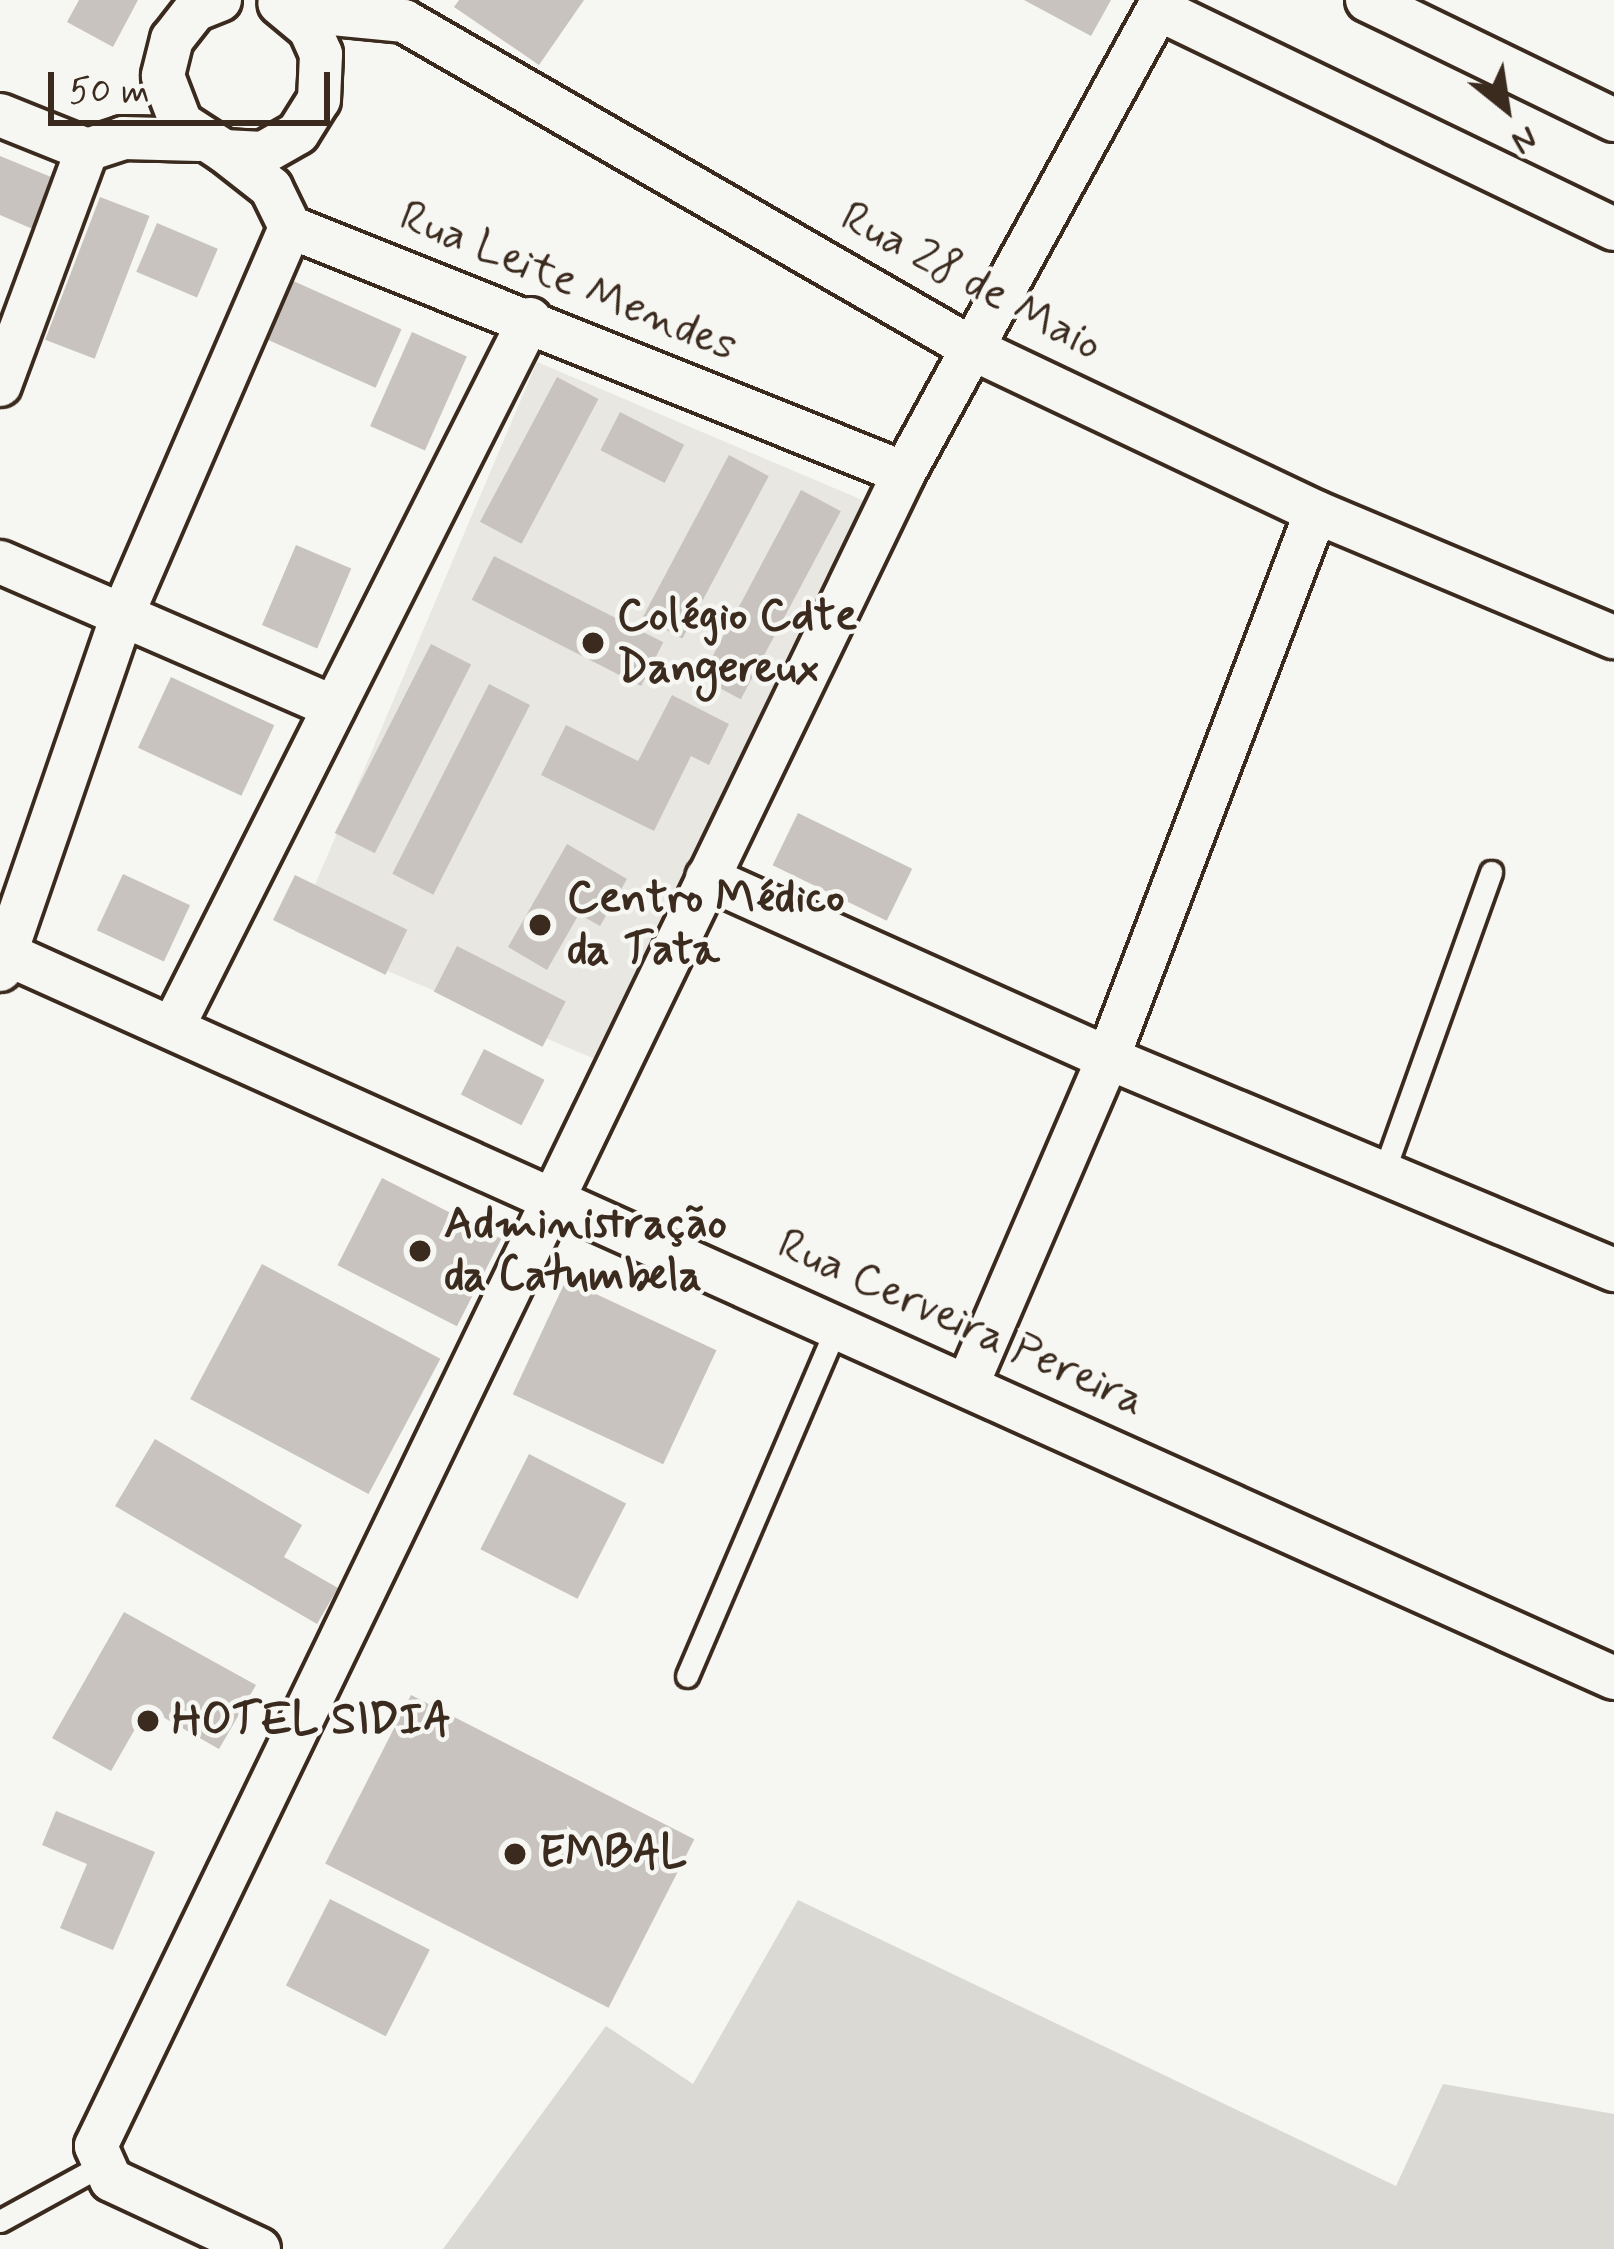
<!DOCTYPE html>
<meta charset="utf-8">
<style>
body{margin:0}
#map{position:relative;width:1614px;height:2249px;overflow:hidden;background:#f6f6f2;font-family:Mynerve,sans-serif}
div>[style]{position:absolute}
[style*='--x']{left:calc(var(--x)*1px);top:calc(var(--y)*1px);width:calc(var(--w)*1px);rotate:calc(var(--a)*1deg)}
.built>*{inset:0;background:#e8e7e2;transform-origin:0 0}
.green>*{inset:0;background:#dad9d3}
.building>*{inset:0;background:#c8c3be;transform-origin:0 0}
.roads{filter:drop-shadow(3px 0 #3b2a1e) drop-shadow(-3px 0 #3b2a1e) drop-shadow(0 3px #3b2a1e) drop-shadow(0 -3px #3b2a1e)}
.lane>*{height:21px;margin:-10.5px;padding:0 10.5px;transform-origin:10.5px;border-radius:10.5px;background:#f6f6f2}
.street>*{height:42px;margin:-21px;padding:0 21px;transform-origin:21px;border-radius:21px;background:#f6f6f2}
.dots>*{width:33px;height:33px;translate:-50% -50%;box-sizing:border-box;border:6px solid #f6f6f2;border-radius:50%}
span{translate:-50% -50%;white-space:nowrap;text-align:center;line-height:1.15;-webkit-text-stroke:9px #f6f6f2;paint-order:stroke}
.street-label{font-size:45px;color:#3b2a1e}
.poi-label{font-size:45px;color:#3b2a1e;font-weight:700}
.left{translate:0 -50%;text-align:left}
.north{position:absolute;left:1446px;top:48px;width:120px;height:120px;-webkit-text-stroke:9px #f6f6f2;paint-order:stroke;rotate:150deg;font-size:33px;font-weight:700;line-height:48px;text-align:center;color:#3b2a1e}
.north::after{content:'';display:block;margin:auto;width:42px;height:54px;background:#3b2a1e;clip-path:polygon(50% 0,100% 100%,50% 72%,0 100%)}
.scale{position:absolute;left:48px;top:72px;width:282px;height:54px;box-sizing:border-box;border:6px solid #3b2a1e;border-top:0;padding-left:15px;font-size:36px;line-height:42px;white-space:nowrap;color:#3b2a1e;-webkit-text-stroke:9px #f6f6f2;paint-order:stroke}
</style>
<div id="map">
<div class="built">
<div style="left:537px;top:362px;width:354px;height:619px;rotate:23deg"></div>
</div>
<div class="green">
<div style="clip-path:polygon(798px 1900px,1396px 2186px,1443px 2084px,1614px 2114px,1614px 2249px,443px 2249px,606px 2026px,693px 2084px)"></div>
</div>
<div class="building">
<div style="clip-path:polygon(79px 0,138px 0,113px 47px,67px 22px)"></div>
<div style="clip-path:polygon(459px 0,584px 0,539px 65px,454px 7px)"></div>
<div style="clip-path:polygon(1024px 0,1111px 0,1091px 36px)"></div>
<div style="clip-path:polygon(0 156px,56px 179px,35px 230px,0 215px)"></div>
<div style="left:100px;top:197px;width:53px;height:153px;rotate:21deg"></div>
<div style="left:157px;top:223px;width:66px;height:53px;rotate:23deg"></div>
<div style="left:291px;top:280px;width:121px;height:64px;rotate:24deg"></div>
<div style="left:412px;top:332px;width:60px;height:103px;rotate:24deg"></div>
<div style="left:557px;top:377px;width:47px;height:164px;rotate:28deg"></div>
<div style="left:620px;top:412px;width:72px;height:43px;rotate:27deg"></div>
<div style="left:729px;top:455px;width:45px;height:184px;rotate:28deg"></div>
<div style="left:801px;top:490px;width:45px;height:213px;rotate:28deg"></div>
<div style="left:296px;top:545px;width:60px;height:87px;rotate:23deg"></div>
<div style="left:494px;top:556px;width:190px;height:49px;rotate:27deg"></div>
<div style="left:431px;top:644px;width:45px;height:212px;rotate:27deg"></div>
<div style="left:171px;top:677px;width:114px;height:78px;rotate:25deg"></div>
<div style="left:489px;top:684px;width:46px;height:213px;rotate:27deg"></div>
<div style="clip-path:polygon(672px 695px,729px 724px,709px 765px,691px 756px,654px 831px,541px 775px,566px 725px,638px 761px)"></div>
<div style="left:798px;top:813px;width:127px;height:58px;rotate:26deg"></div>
<div style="clip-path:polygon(567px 844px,627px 879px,600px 926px,579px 914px,547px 970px,508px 947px)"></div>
<div style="left:123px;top:874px;width:74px;height:62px;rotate:25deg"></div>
<div style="left:295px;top:875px;width:125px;height:50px;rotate:26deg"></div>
<div style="left:457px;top:946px;width:122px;height:51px;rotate:27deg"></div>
<div style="left:484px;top:1049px;width:68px;height:51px;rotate:27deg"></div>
<div style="left:382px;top:1178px;width:134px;height:98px;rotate:27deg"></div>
<div style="left:262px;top:1264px;width:202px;height:153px;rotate:28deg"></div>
<div style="left:566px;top:1280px;width:166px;height:126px;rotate:25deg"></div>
<div style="clip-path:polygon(155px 1439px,302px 1525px,284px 1557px,338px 1588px,317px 1624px,115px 1506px)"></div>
<div style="left:529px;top:1454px;width:109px;height:107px;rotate:27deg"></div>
<div style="clip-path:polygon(124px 1612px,256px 1685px,219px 1749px,147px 1708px,111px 1771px,52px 1738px)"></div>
<div style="left:411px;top:1695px;width:318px;height:189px;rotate:27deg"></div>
<div style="clip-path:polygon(56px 1811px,155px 1852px,113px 1950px,60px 1928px,87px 1864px,42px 1845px)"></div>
<div style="left:330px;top:1899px;width:112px;height:97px;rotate:27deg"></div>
</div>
<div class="roads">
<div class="lane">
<div style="--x:1383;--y:1174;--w:321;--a:-70.3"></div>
<div style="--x:687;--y:1676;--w:384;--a:-66.8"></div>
<div style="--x:0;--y:2221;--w:114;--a:-28.8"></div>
</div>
<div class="street">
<div style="--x:220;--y:0;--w:27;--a:158"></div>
<div style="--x:195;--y:10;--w:37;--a:128"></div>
<div style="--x:172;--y:39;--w:38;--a:104"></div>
<div style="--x:163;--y:76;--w:50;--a:69"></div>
<div style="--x:181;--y:123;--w:51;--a:33.1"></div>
<div style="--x:224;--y:151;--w:39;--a:3"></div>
<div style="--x:263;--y:153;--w:40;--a:-29.7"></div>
<div style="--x:298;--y:133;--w:39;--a:-58"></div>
<div style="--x:319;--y:100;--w:46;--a:-87.5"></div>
<div style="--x:321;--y:54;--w:27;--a:-114"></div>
<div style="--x:310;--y:29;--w:40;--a:-140"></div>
<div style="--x:1367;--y:0;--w:275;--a:25.9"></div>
<div style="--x:1158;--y:9;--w:506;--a:25.76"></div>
<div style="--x:292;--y:10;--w:113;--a:5.6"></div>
<div style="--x:404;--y:21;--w:659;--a:29.95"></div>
<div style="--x:975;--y:350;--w:378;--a:25.4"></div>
<div style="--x:1316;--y:512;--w:323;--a:22.8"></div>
<div style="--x:0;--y:115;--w:94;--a:21.9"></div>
<div style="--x:87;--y:150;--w:38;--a:-18"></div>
<div style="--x:123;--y:138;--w:76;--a:1.5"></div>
<div style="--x:224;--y:151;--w:60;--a:38.2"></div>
<div style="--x:271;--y:188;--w:43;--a:64"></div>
<div style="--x:290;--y:227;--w:661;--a:21.83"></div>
<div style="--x:0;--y:385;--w:251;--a:-69.7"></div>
<div style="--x:0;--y:562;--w:364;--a:23.5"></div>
<div style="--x:707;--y:878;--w:440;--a:24.2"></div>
<div style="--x:1108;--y:1058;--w:549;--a:22.73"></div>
<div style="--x:0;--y:951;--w:1770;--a:24.25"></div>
<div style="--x:0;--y:970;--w:374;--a:-71"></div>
<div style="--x:122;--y:616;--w:424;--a:-66.6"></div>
<div style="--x:173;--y:1027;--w:793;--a:-63.24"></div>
<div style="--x:969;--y:1381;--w:352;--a:-66.7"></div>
<div style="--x:1108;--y:1058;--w:584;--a:-69.15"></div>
<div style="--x:259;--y:2249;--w:163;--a:-155"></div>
<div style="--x:111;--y:2180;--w:37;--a:-114"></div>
<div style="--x:96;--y:2146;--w:1858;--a:-64.22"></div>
<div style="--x:904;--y:473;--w:539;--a:-61.3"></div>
</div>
</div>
<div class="dots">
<div style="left:593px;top:643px;background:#3b2a1e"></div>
<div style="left:540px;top:925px;background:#3b2a1e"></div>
<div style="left:420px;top:1251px;background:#3b2a1e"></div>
<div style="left:148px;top:1721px;background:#3b2a1e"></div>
<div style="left:515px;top:1854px;background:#3b2a1e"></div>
</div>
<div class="street-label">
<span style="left:568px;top:282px;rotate:22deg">Rua Leite Mendes</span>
<span style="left:971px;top:282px;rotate:28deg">Rua 28 de Maio</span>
<span style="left:961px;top:1323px;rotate:24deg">Rua Cerveira Pereira</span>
</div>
<div class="poi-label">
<span class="left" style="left:617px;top:643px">Colégio Cdte<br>Dangereux</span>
<span class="left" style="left:567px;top:925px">Centro Médico<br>da Tata</span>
<span class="left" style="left:444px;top:1251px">Administração<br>da Catumbela</span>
<span class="left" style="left:172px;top:1721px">HOTEL SIDIA</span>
<span class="left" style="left:539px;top:1854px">EMBAL</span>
</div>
<div class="north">N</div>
<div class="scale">50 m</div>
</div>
